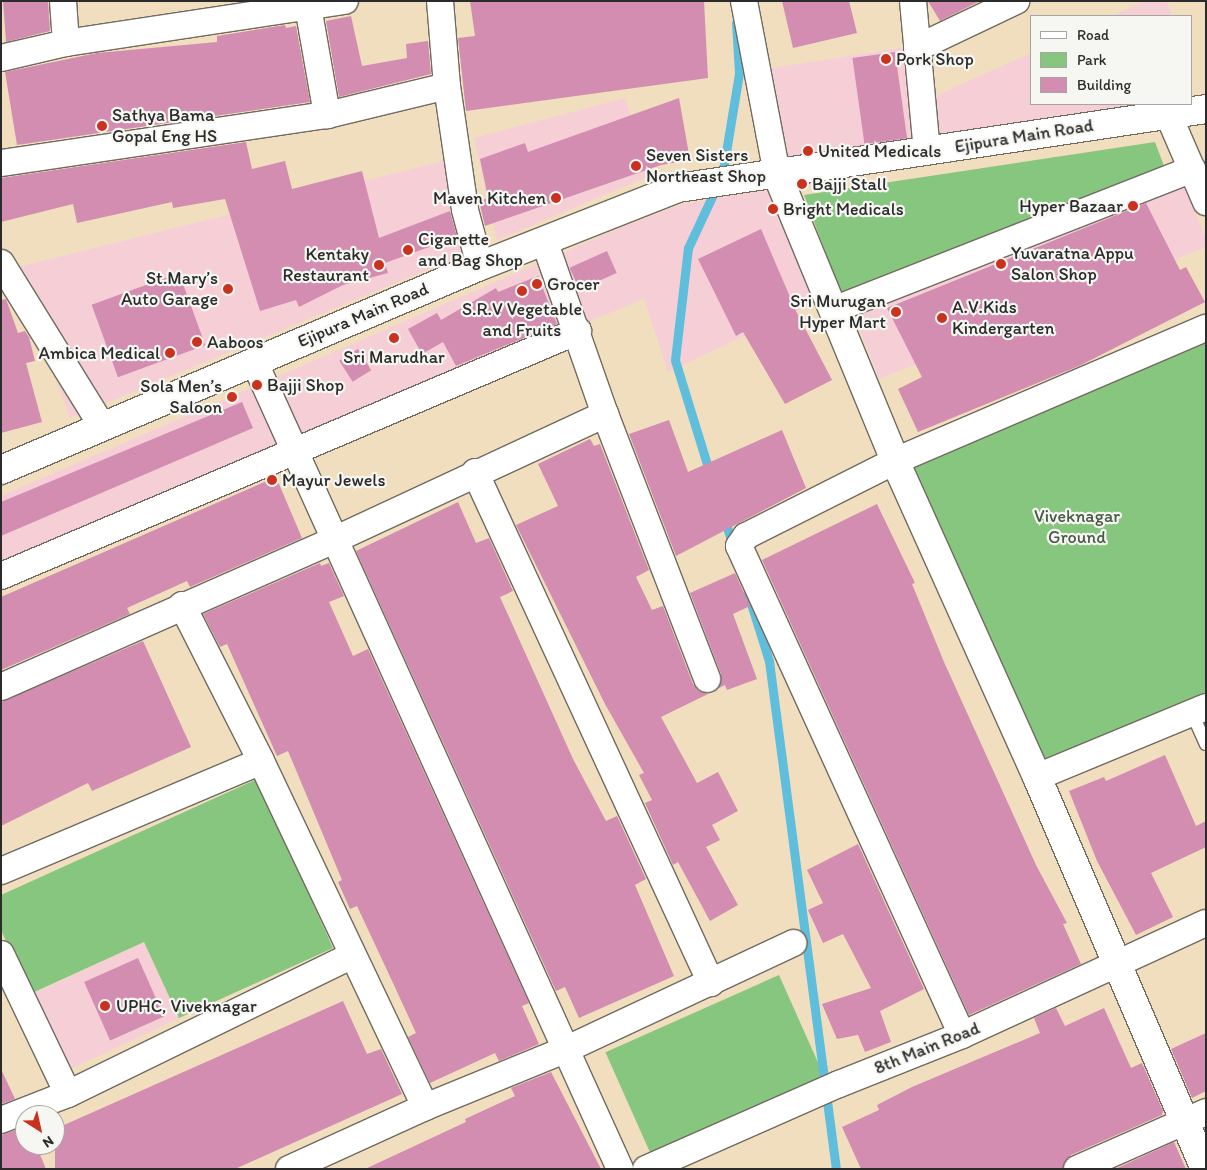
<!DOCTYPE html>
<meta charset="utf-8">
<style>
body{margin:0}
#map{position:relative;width:1207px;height:1170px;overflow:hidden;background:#f1debf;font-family:Itim,sans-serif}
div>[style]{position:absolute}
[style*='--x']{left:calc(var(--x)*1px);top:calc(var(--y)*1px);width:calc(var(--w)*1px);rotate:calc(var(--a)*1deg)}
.built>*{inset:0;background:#f6cfd6;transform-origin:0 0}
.green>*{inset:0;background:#87c67e;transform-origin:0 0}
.stream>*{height:9px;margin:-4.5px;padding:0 4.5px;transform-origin:4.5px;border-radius:4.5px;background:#5ebedc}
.building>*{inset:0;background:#d28db1;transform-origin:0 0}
.roads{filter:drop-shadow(1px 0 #706a5f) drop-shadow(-1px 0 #706a5f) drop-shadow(0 1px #706a5f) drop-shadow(0 -1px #706a5f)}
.service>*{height:12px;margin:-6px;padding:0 6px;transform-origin:6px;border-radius:6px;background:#fff}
.minor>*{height:26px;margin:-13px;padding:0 13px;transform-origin:13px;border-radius:13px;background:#fff}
.tertiary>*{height:28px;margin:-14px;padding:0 14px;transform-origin:14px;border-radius:14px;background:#fff}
.dots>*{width:14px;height:14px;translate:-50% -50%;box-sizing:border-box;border:2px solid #f6f6f2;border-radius:50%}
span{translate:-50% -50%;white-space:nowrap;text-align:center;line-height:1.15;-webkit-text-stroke:4.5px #f6f6f2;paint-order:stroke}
.poi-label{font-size:18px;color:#2b2b2b}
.left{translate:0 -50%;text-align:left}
.right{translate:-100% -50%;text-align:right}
.street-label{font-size:18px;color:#2b2b2b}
.park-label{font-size:18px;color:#475a44}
.frame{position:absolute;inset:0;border:2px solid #2b2b2b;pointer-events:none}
.legend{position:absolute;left:1030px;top:15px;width:162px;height:90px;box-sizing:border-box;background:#f6f6f2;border:1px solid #a5a5a2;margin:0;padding:6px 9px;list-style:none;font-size:15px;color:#2b2b2b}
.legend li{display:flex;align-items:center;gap:10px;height:25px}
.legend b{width:25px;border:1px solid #a5a5a2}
.north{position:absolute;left:15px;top:1105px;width:50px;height:50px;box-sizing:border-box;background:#f6f6f2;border:1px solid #a5a5a2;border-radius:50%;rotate:145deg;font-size:14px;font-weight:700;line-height:20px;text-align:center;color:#2b2b2b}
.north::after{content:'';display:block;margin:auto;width:18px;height:22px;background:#c8321e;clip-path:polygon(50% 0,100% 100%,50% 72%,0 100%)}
</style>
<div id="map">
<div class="built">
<div style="clip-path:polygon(1145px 1px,1167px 1px,1172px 16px,1112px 16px)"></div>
<div style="left:906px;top:47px;width:98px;height:141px;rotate:81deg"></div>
<div style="clip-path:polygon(1031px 53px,1031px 104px,1184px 104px,936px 139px,931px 98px)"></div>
<div style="clip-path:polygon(625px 98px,650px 176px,497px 240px,474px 138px)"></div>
<div style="clip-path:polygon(452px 159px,468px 253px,70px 418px,14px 268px)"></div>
<div style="clip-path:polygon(1181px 178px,1206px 239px,1206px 247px,879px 379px,854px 315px)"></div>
<div style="clip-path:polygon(779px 188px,820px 300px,668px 372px,644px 299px,1px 563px,1px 496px,615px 230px,682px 204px)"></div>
<div style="left:144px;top:942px;width:84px;height:125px;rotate:65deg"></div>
</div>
<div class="green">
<div style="clip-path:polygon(1155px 142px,1164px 166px,841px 294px,804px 195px)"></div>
<div style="clip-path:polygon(1206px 329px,1206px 694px,1045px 764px,904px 465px)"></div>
<div style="clip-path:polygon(257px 779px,333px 948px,179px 1018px,144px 942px,30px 994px,1px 930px,1px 895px)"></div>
<div style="left:779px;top:975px;width:110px;height:190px;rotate:66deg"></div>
</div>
<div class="stream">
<div style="--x:722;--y:176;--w:104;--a:-80.6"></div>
<div style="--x:739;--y:73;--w:50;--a:-93.4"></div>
<div style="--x:710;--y:474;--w:119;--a:-107.1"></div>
<div style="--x:675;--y:360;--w:113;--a:-83.4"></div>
<div style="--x:688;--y:248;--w:66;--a:-65"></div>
<div style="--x:724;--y:518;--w:29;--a:72"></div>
<div style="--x:748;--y:594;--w:70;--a:72.6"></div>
<div style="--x:769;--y:661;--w:512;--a:82.49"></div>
</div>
<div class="building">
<div style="clip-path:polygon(3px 1px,48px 1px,50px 31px,6px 42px)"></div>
<div style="clip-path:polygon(470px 1px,704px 1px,708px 78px,466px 111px,458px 38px,475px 36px)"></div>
<div style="clip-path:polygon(782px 1px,849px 1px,857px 33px,793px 48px)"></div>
<div style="clip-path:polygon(928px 1px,980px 1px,940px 21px)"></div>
<div style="clip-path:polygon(351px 16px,362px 66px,407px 58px,406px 44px,428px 41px,431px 74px,339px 97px,326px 21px)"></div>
<div style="clip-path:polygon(285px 25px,286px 28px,296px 26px,310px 102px,17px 145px,5px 72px,97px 53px,217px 42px,217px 36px)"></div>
<div style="left:895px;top:52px;width:87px;height:43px;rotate:82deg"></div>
<div style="clip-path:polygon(679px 98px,690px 160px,661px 165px,485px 226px,479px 201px,488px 198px,480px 159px,525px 143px,528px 152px)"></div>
<div style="clip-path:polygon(246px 142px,252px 169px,285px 161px,292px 189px,362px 171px,379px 238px,450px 211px,457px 237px,385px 263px,388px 273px,343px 285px,299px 307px,296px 300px,260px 311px,225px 199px,173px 208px,172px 202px,77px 223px,73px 204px,1px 222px,1px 178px)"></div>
<div style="clip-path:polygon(1146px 203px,1180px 270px,1186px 267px,1205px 302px,1079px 366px,918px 432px,898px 389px,922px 377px,887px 308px)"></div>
<div style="clip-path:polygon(761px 229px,796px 311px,832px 380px,785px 404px,743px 332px,736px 336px,698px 259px)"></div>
<div style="left:607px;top:251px;width:24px;height:41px;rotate:66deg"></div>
<div style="left:179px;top:273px;width:77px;height:93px;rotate:70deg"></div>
<div style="clip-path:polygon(538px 276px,557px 324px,456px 366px,443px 342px,422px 354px,408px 329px,437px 313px,441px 320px,496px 288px,498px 292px)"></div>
<div style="clip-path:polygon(6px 299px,18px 333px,25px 331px,29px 337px,35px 361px,26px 363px,42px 422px,1px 433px,1px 300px)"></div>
<div style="left:358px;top:349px;width:25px;height:22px;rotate:58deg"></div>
<div style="clip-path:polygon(242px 402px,253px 428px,1px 536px,1px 502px)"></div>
<div style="clip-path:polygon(669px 420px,688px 472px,782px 430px,806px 488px,676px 556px,629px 434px)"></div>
<div style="clip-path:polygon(590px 439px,594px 446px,600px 444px,649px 570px,636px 577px,652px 610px,663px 606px,693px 684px,698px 691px,708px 694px,661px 717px,697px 783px,718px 772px,738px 811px,712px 825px,720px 840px,706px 847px,738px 905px,710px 921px,678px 862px,673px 865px,645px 803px,652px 800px,639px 775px,644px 773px,605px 704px,516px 525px,558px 506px,538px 464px)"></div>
<div style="clip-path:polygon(276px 477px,302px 538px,190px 587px,187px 581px,127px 608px,130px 614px,1px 670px,1px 597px)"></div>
<div style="clip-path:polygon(458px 502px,476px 543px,489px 538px,513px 591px,500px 597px,573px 759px,606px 821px,617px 816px,646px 879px,635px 885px,674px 976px,579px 1018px,565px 987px,556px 991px,356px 551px)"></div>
<div style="clip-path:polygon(877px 504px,915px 583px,912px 584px,944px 662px,1036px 865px,1067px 923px,1063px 924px,1081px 964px,969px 1015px,762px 560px)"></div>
<div style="clip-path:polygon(320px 563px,321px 566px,329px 563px,344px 596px,329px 602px,353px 656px,368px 649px,529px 1003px,522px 1006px,539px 1044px,499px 1061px,495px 1053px,430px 1083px,408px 1037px,416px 1033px,393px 983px,357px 906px,350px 909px,338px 882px,342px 880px,288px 751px,277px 756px,227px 644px,220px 647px,203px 614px)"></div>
<div style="clip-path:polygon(735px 573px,750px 606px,733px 614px,757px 679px,727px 690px,725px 685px,719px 688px,721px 674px,690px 593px)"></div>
<div style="clip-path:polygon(143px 641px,191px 747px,92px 791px,88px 783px,1px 826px,1px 702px)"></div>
<div style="clip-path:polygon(1165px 755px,1196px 826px,1206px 821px,1206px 847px,1151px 873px,1173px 917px,1136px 935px,1097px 861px,1069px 791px,1104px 777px,1106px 781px)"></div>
<div style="clip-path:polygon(858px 844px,924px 989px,880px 1011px,891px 1042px,865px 1052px,858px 1035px,837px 1039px,822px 1004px,871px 988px,843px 934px,823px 943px,808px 910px,823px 903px,807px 870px)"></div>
<div style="left:138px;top:958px;width:64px;height:59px;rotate:66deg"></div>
<div style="clip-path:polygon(343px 1001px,367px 1054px,381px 1049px,402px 1094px,235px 1169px,55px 1169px,55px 1129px)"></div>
<div style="clip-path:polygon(1056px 1008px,1065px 1026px,1104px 1008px,1131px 1068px,1142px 1063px,1163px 1111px,1162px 1115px,1071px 1155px,1062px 1169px,861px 1169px,842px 1127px,879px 1110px,877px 1105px,912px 1087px,1040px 1033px,1034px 1018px)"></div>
<div style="clip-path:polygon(1206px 1033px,1206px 1091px,1192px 1098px,1171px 1049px)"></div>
<div style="clip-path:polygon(1px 1069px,15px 1099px,1px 1104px)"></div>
<div style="clip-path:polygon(551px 1072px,601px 1169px,365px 1169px,466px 1122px,465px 1119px,515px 1096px,511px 1088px)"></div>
<div style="clip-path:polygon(25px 1127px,25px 1145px,36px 1145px,46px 1169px,1px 1169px,1px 1135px)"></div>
<div style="clip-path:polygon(1174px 1142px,1186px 1169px,1115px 1169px)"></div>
</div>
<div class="roads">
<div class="service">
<div style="--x:1192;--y:713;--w:34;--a:66"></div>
</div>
<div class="minor">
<div style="--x:63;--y:1;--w:42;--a:85.9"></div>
<div style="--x:307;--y:1;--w:116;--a:80"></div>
<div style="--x:440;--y:1;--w:85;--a:85.3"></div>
<div style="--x:447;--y:86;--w:125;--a:81.7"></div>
<div style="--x:465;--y:210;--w:58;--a:75"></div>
<div style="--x:744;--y:1;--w:176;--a:79.2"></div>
<div style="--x:913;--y:1;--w:151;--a:84.7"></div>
<div style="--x:917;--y:48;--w:110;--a:-25.4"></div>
<div style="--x:1;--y:58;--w:67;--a:-13"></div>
<div style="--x:66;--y:43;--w:282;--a:-8.6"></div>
<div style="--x:1168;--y:114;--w:96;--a:66.6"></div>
<div style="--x:1;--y:163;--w:330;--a:-8.4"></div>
<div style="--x:327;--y:115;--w:123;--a:-13.6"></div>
<div style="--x:545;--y:243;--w:181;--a:70.7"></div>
<div style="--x:605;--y:414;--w:284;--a:68.9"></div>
<div style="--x:1;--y:263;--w:192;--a:58.2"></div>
<div style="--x:833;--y:310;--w:386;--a:-21.4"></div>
<div style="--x:254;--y:361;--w:887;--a:65.63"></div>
<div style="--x:475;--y:472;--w:563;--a:65.21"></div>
<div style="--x:1;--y:576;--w:627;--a:-23.01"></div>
<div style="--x:182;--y:605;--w:175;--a:63.1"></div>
<div style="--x:261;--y:761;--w:383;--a:64.6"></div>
<div style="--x:1;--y:687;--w:364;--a:-23.8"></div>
<div style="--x:334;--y:540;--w:299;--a:-24.9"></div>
<div style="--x:1037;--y:777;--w:183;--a:-22.5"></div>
<div style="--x:1;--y:871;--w:282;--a:-22.9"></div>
<div style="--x:1;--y:954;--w:155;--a:64.4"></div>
<div style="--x:962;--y:1035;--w:537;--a:-114.51"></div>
<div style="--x:739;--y:546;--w:12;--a:-55"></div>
<div style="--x:746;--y:536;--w:167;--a:-26.7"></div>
<div style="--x:895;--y:461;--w:338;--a:-23.2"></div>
<div style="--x:1;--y:1120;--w:72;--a:-21.2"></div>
<div style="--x:68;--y:1094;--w:315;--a:-26"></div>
<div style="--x:289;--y:1169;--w:149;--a:-24.5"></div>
<div style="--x:425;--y:1107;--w:153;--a:-22.2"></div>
<div style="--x:567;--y:1049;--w:250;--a:-25.1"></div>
<div style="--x:646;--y:1169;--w:211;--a:-23.8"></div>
<div style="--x:839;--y:1084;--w:132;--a:-21.7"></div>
<div style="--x:962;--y:1035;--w:268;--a:-24.7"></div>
<div style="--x:1077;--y:1169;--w:141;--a:-23.8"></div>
</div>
<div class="tertiary">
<div style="--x:777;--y:174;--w:310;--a:67.6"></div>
<div style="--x:895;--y:461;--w:346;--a:65.8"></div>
<div style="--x:1037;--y:777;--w:426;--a:66.8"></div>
<div style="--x:1;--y:470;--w:521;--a:-23.07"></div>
<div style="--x:480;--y:266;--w:213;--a:-21.5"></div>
<div style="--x:678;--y:188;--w:534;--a:-8.51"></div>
</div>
</div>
<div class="dots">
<div style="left:886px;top:59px;background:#c8321e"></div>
<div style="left:102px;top:126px;background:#c8321e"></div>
<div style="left:808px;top:151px;background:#c8321e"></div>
<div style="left:636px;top:166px;background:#c8321e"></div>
<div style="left:802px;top:184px;background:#c8321e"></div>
<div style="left:556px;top:198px;background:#c8321e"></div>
<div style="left:1133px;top:206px;background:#c8321e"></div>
<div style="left:773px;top:209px;background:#c8321e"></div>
<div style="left:408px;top:250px;background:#c8321e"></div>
<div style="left:1001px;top:264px;background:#c8321e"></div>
<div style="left:379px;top:265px;background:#c8321e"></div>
<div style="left:537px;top:284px;background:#c8321e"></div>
<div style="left:228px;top:289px;background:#c8321e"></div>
<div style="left:522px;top:291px;background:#c8321e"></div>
<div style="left:896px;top:312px;background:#c8321e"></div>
<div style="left:942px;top:318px;background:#c8321e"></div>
<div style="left:394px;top:338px;background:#c8321e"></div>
<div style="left:197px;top:342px;background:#c8321e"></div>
<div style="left:170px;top:353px;background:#c8321e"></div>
<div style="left:257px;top:385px;background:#c8321e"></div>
<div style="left:232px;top:397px;background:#c8321e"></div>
<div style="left:272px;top:480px;background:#c8321e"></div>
<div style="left:105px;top:1006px;background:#c8321e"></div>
</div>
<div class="poi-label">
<span class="left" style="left:896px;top:59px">Pork Shop</span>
<span class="left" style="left:112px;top:126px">Sathya Bama<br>Gopal Eng HS</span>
<span class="left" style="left:818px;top:151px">United Medicals</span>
<span class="left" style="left:646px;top:166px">Seven Sisters<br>Northeast Shop</span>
<span class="left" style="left:812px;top:184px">Bajji Stall</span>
<span class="right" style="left:546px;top:198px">Maven Kitchen</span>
<span class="right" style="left:1123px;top:206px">Hyper Bazaar</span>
<span class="left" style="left:783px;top:209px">Bright Medicals</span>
<span class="left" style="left:418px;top:250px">Cigarette<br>and Bag Shop</span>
<span class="left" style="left:1011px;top:264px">Yuvaratna Appu<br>Salon Shop</span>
<span class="right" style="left:369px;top:265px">Kentaky<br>Restaurant</span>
<span class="right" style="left:218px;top:289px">St.Mary’s<br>Auto Garage</span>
<span class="left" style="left:547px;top:284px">Grocer</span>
<span class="right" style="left:886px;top:312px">Sri Murugan<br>Hyper Mart</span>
<span class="left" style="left:952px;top:318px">A.V.Kids<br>Kindergarten</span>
<span style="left:522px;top:320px">S.R.V Vegetable<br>and Fruits</span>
<span class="left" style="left:207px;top:342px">Aaboos</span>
<span class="right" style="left:160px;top:353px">Ambica Medical</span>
<span style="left:394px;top:357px">Sri Marudhar</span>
<span class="left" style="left:267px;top:385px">Bajji Shop</span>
<span class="right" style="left:222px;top:397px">Sola Men’s<br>Saloon</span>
<span class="left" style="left:282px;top:480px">Mayur Jewels</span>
<span class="left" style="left:116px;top:1006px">UPHC, Viveknagar</span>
</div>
<div class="street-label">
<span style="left:1024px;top:136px;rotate:-9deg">Ejipura Main Road</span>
<span style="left:363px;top:315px;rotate:-23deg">Ejipura Main Road</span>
<span style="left:927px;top:1048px;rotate:-22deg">8th Main Road</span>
</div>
<div class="park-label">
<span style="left:1077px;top:527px">Viveknagar<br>Ground</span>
</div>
<div class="frame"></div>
<ul class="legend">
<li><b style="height:6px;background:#fff"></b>Road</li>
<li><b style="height:14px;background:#87c67e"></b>Park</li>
<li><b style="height:14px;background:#d28db1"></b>Building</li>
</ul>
<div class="north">N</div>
</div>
